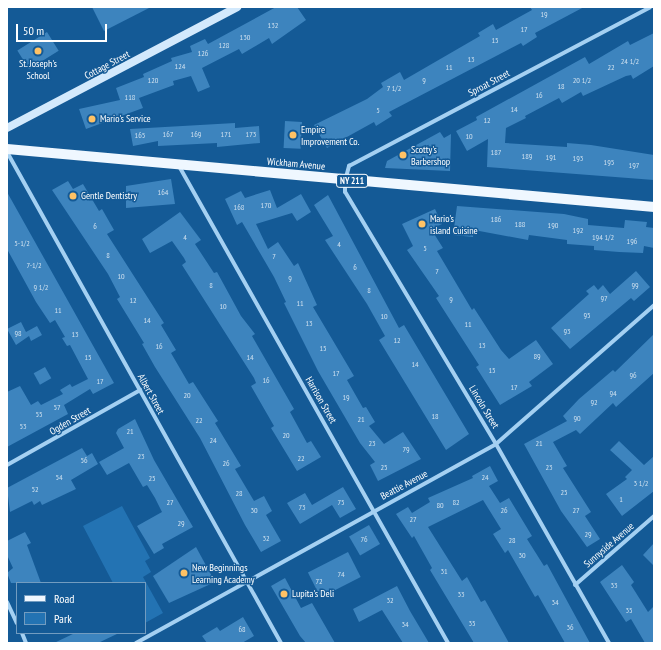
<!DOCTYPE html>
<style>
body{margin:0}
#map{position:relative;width:661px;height:650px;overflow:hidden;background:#145a96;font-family:"PT Sans Narrow",sans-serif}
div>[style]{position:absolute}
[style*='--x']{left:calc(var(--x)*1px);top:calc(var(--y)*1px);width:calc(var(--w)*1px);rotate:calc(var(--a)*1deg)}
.green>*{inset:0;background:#2373b3}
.building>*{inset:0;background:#3d84be;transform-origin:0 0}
.street>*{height:4px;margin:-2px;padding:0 2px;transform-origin:2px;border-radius:2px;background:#a4d0f2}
.secondary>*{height:8px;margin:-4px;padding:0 4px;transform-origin:4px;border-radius:4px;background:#d3e9fc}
.primary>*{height:10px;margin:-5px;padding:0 5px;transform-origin:5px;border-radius:5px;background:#eff7ff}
.dots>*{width:11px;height:11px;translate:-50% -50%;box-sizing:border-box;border:2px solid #145a96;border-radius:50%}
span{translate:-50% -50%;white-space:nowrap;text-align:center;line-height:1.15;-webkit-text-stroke:3px #145a96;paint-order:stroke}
.number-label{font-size:8px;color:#cee0ef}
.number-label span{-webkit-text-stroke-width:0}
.shield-label span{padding:1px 3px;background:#145a96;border:1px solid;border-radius:3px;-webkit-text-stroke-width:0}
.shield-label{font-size:9px;color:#fff;font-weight:700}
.poi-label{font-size:10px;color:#fff}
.left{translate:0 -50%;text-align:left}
.street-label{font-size:10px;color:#fff}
.frame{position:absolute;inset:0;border:8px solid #fff;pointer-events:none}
.legend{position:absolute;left:16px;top:582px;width:130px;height:52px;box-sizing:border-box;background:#145a96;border:1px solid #729cc0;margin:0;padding:5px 7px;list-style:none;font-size:12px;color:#fff}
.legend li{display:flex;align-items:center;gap:8px;height:20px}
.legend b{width:20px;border:1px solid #729cc0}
.scale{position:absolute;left:16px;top:24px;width:91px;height:18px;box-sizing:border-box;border:2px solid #fff;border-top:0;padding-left:5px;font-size:12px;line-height:14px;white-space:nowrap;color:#fff;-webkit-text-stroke:3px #145a96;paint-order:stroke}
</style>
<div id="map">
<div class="green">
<div style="clip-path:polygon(122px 506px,150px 558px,145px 561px,151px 572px,143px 577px,163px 613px,145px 623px,145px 583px,113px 583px,83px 526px)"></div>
</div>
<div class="building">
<div style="clip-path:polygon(92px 7px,151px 7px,104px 31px)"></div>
<div style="clip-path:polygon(276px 7px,297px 7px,306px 20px,272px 44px,269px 38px,242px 54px,239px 49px,202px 68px,210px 87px,198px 92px,191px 76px,173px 81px,174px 85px,139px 98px,143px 108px,86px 129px,79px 109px,120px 100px,116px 88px,144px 77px,143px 74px,172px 61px,171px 58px,192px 52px,190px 46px,205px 39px,208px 44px)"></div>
<div style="clip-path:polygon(530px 7px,584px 7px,535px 33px,537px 37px,523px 46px,521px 43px,389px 112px,392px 116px,376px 126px,374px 122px,327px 148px,314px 125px,367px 99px,383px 87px,381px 83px,400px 72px,404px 80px,480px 36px,478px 33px,493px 24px,496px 30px,532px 10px)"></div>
<div style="left:47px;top:32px;width:22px;height:35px;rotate:58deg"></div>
<div style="clip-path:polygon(654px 33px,654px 66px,633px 79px,631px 75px,626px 76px,583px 96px,581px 92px,562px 103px,559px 98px,525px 116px,526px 118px,506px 128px,505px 143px,567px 147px,567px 143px,591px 145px,654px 155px,654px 180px,487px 167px,488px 139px,467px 151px,456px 131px,477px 120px,476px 117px,585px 57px,589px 64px,628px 41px,630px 45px)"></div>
<div style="left:285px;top:121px;width:17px;height:27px;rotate:3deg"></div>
<div style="clip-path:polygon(235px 123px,235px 128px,259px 126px,260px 143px,217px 147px,217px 143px,158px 146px,158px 141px,133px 146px,130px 129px)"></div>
<div style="clip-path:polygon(440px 132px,444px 138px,451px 134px,450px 171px,385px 168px,387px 161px)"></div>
<div style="clip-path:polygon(171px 179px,175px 204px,126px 208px,126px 186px)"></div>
<div style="clip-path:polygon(68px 181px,73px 189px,83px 184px,99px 211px,102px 209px,114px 230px,107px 234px,164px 323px,161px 325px,176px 350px,171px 353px,189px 384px,193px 382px,218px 421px,215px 423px,241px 466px,235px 469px,254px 501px,264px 496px,272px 511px,266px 515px,281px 541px,261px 552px,245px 525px,200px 438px,155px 367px,142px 344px,144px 343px,117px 299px,120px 297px,108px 274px,52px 190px)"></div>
<div style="clip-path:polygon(270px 190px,277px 208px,301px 194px,311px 212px,297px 221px,292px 213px,256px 224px,268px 249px,278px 242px,294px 266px,298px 263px,317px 305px,313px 307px,354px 376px,347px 380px,363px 408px,366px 407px,375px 422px,369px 426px,384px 444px,403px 432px,421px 459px,378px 481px,370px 465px,375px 462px,360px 443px,318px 371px,284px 303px,286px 302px,274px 277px,242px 222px,237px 225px,225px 199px,241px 191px,245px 198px)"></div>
<div style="clip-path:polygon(7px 192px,114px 383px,93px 394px,90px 389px,64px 405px,68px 414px,7px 447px,7px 392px,20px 386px,31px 405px,38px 401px,41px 405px,63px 394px,60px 390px,70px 384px,72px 387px,88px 379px,70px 345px,67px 346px,62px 338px,65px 337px,55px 320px,50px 323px,36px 302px,7px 249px)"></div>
<div style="clip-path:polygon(328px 195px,399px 328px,404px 325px,469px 434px,446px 450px,379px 340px,385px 336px,367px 304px,325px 240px,333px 236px,314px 205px)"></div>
<div style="clip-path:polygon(457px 206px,564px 214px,588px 219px,588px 225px,624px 228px,625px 220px,647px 222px,646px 227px,654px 228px,654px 248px,644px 246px,643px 253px,619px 252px,594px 250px,594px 246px,567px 244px,567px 240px,529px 235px,528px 240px,474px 230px,473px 237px,453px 235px)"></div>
<div style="clip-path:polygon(435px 209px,442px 224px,431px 229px,443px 248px,437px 251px,472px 310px,474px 308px,501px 350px,509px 359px,536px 340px,553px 364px,529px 382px,532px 386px,500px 405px,476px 367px,479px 365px,436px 298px,439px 296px,407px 250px,413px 246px,402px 224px)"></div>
<div style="clip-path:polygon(180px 212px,201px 240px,195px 244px,214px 273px,217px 272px,241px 316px,255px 334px,252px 336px,294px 409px,290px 412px,307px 443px,311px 441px,321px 457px,297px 471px,271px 428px,274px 426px,251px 386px,256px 383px,254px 378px,182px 265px,186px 262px,184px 258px,172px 241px,150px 253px,142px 239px)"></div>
<div style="clip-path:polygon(636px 271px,650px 287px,634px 301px,631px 298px,570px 349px,551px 328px,589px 294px,586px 291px,594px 285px,598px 290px,603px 285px,610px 294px)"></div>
<div style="clip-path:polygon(21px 322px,26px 332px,37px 326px,42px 335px,31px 341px,29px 336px,16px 345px,7px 329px)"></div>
<div style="clip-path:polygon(654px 334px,654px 373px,616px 407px,613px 403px,580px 434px,576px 430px,553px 442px,567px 466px,563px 468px,591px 512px,585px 516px,600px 539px,587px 547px,561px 511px,524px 444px,567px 421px,563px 416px,579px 399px,613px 370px,615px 372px)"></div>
<div style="left:45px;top:367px;width:13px;height:13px;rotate:61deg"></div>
<div style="clip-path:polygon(135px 419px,154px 460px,193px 527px,162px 544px,164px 548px,154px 554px,137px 526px,162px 512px,155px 498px,147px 485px,143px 487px,129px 463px,107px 475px,99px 462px,124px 448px,116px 433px,118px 429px)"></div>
<div style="clip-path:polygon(619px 441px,644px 465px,654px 456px,654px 491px,622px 516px,606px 494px,627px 479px,625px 477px,632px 470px,610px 450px)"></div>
<div style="clip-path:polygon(82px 448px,87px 456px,92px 453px,98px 464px,71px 480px,76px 489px,42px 505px,40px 501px,34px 505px,32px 501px,10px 512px,7px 488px)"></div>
<div style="clip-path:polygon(490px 466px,498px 481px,489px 486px,500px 503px,509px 498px,532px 536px,527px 539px,544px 566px,547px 564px,590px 643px,565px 643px,538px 595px,535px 597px,508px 550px,505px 553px,493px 534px,501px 529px,483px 500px,428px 527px,462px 581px,467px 577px,481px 602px,485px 600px,509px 643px,474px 643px,430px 570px,432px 568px,414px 536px,412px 538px,396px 514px,408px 507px,412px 513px,430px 502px,428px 498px,473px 478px,472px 476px)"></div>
<div style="clip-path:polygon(343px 487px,356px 509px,340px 518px,332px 505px,300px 524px,287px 503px,305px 493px,312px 505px)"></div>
<div style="left:369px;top:525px;width:22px;height:23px;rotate:60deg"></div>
<div style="clip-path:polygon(25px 532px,31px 543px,27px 545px,41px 583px,11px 583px,7px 573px,13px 568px,7px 555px,7px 541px)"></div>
<div style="clip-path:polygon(654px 543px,654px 566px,643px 555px)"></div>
<div style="clip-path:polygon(196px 547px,215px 582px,169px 603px,153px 576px)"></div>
<div style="left:348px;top:552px;width:28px;height:45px;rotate:63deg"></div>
<div style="clip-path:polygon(622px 565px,634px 582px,631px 585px,648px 612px,654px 606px,654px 643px,645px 643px,631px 619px,626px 622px,600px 582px)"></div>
<div style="clip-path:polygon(285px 578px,301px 608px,312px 603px,335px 643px,306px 643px,300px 636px,271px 586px)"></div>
<div style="clip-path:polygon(397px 586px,410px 611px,429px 643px,403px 643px,382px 610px,359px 622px,353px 609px)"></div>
<div style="clip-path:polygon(243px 617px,254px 636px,242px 643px,207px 643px,202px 636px,217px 627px,220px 631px)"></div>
<div style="clip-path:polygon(75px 633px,119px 633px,98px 643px,54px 643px)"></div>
</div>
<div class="street">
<div style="--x:7;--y:152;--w:562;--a:60.84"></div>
<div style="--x:179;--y:166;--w:548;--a:60.58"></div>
<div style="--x:7;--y:465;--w:153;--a:-29.4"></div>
<div style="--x:575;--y:585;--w:105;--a:-41.1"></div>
<div style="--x:7;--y:602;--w:23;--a:65"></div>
<div style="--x:22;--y:633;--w:11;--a:68"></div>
<div style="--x:136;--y:643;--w:411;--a:-28.9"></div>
<div style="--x:496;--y:444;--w:210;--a:-41.3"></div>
<div style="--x:609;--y:643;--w:229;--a:-119.6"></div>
<div style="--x:496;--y:444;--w:294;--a:-120.9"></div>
<div style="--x:345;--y:192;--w:11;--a:-90"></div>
<div style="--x:345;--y:181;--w:16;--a:-75"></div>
<div style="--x:349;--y:166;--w:340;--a:-27.8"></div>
</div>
<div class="secondary">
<div style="--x:7;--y:128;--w:260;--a:-27.7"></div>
</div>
<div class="primary">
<div style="--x:7;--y:149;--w:650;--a:5.12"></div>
</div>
<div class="dots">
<div style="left:38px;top:51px;background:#ffc265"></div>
<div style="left:92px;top:119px;background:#ffc265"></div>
<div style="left:293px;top:135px;background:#ffc265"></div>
<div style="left:403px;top:155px;background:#ffc265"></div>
<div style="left:73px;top:196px;background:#ffc265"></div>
<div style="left:422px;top:224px;background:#ffc265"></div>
<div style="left:184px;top:573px;background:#ffc265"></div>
<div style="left:284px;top:594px;background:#ffc265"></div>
</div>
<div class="number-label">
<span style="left:544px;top:15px">19</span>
<span style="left:273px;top:26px">132</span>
<span style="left:524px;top:30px">17</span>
<span style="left:245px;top:38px">130</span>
<span style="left:495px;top:41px">15</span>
<span style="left:224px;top:46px">128</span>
<span style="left:203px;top:54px">126</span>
<span style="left:471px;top:60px">13</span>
<span style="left:630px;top:62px">24 1/2</span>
<span style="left:180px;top:67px">124</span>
<span style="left:449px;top:68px">11</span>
<span style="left:611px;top:68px">22</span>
<span style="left:153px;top:81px">120</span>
<span style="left:424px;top:81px">9</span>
<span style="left:582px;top:81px">20 1/2</span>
<span style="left:561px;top:87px">18</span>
<span style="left:394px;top:89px">7 1/2</span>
<span style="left:539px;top:96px">16</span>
<span style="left:130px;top:98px">118</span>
<span style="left:514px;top:110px">14</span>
<span style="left:378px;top:111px">5</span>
<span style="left:487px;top:121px">12</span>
<span style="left:168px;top:135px">167</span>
<span style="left:196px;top:135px">169</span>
<span style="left:226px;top:135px">171</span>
<span style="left:251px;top:135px">173</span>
<span style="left:140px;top:136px">165</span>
<span style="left:469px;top:137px">10</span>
<span style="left:496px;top:153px">187</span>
<span style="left:527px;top:157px">189</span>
<span style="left:551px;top:158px">191</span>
<span style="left:578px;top:159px">193</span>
<span style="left:609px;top:163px">195</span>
<span style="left:634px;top:166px">197</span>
<span style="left:163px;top:193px">164</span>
<span style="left:266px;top:206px">170</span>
<span style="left:239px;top:208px">168</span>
<span style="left:496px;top:220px">186</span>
<span style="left:520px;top:225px">188</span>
<span style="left:553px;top:226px">190</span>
<span style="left:95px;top:227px">6</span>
<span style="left:578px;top:231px">192</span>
<span style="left:185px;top:238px">4</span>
<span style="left:603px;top:238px">194 1/2</span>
<span style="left:632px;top:242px">196</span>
<span style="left:22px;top:244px">5-1/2</span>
<span style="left:339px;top:245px">4</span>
<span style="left:425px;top:249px">5</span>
<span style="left:108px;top:256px">8</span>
<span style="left:274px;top:257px">7</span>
<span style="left:34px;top:266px">7-1/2</span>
<span style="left:355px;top:268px">6</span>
<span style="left:437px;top:272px">7</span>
<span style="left:121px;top:277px">10</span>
<span style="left:290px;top:279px">9</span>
<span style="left:211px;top:286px">8</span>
<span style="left:635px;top:286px">99</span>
<span style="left:41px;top:288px">9 1/2</span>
<span style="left:369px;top:291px">8</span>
<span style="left:604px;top:299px">97</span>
<span style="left:451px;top:300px">9</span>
<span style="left:133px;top:301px">12</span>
<span style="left:300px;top:304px">11</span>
<span style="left:223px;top:307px">10</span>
<span style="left:58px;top:311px">11</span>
<span style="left:587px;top:316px">95</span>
<span style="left:384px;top:317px">10</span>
<span style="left:147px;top:321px">14</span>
<span style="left:309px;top:324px">13</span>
<span style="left:468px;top:325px">11</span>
<span style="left:567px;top:332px">93</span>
<span style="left:18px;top:334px">98</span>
<span style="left:75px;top:335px">13</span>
<span style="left:397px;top:341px">12</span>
<span style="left:482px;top:346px">13</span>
<span style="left:159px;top:347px">16</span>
<span style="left:323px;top:349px">15</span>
<span style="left:537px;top:357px">89</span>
<span style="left:88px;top:358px">15</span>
<span style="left:250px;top:358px">14</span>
<span style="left:415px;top:365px">14</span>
<span style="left:492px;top:371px">15</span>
<span style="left:336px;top:374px">17</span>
<span style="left:633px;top:376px">96</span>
<span style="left:266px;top:381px">16</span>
<span style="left:100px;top:382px">17</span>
<span style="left:514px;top:388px">17</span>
<span style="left:613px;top:394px">94</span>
<span style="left:187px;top:396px">20</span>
<span style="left:346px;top:398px">19</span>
<span style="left:594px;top:403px">92</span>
<span style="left:57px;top:408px">57</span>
<span style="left:39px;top:415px">55</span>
<span style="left:435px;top:417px">18</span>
<span style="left:577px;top:419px">90</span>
<span style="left:361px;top:420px">21</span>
<span style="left:199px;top:421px">22</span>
<span style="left:23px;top:427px">53</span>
<span style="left:130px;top:432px">21</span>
<span style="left:286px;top:436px">20</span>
<span style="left:213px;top:441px">24</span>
<span style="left:372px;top:444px">23</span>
<span style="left:539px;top:444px">21</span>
<span style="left:406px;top:450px">79</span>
<span style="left:141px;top:457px">23</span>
<span style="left:301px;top:459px">22</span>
<span style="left:84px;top:461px">56</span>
<span style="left:226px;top:464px">26</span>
<span style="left:384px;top:468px">25</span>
<span style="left:549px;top:468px">23</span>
<span style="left:59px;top:478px">54</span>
<span style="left:485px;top:478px">24</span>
<span style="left:152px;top:479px">25</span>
<span style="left:641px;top:484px">3 1/2</span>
<span style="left:35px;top:490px">52</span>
<span style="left:564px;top:493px">25</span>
<span style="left:239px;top:494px">28</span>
<span style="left:621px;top:500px">1</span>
<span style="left:170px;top:503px">27</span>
<span style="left:341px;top:503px">75</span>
<span style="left:456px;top:503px">82</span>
<span style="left:440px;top:506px">80</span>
<span style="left:302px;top:508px">73</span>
<span style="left:254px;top:511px">30</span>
<span style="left:504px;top:511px">26</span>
<span style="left:576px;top:511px">27</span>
<span style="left:413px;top:520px">27</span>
<span style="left:181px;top:524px">29</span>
<span style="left:588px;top:535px">29</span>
<span style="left:266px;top:539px">32</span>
<span style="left:364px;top:540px">76</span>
<span style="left:512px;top:541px">28</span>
<span style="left:522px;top:556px">30</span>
<span style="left:444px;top:572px">31</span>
<span style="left:341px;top:575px">74</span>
<span style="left:319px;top:582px">72</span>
<span style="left:614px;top:586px">33</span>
<span style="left:461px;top:595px">33</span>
<span style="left:390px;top:601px">32</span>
<span style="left:555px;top:603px">34</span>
<span style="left:629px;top:611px">35</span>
<span style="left:472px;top:624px">35</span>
<span style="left:405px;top:625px">34</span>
<span style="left:570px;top:628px">36</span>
<span style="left:242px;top:630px">68</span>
</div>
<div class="shield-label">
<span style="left:352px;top:181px">NY 211</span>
</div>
<div class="poi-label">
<span style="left:38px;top:69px">St. Joseph's<br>School</span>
<span class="left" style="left:100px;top:119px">Mario's Service</span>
<span class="left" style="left:301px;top:135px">Empire<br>Improvement Co.</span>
<span class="left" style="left:411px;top:155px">Scotty's<br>Barbershop</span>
<span class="left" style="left:81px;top:196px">Gentle Dentistry</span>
<span class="left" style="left:430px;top:224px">Mario's<br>island Cuisine</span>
<span class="left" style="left:192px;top:573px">New Beginnings<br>Learning Academy</span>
<span class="left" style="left:292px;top:594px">Lupita's Deli</span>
</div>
<div class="street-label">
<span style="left:107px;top:65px;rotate:-28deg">Cottage Street</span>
<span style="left:489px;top:83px;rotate:-28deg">Sproat Street</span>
<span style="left:296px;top:164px;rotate:5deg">Wickham Avenue</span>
<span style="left:151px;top:394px;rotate:61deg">Albert Street</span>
<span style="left:321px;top:400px;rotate:60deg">Harrison Street</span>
<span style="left:484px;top:407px;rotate:59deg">Lincoln Street</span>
<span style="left:70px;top:421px;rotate:-30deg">Ogden Street</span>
<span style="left:404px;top:485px;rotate:-28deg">Beattie Avenue</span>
<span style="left:609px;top:545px;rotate:-41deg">Sunnyside Avenue</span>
</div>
<div class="frame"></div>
<ul class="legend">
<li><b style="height:5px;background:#eff7ff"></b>Road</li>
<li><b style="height:11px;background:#2373b3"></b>Park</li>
</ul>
<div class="scale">50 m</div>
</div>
